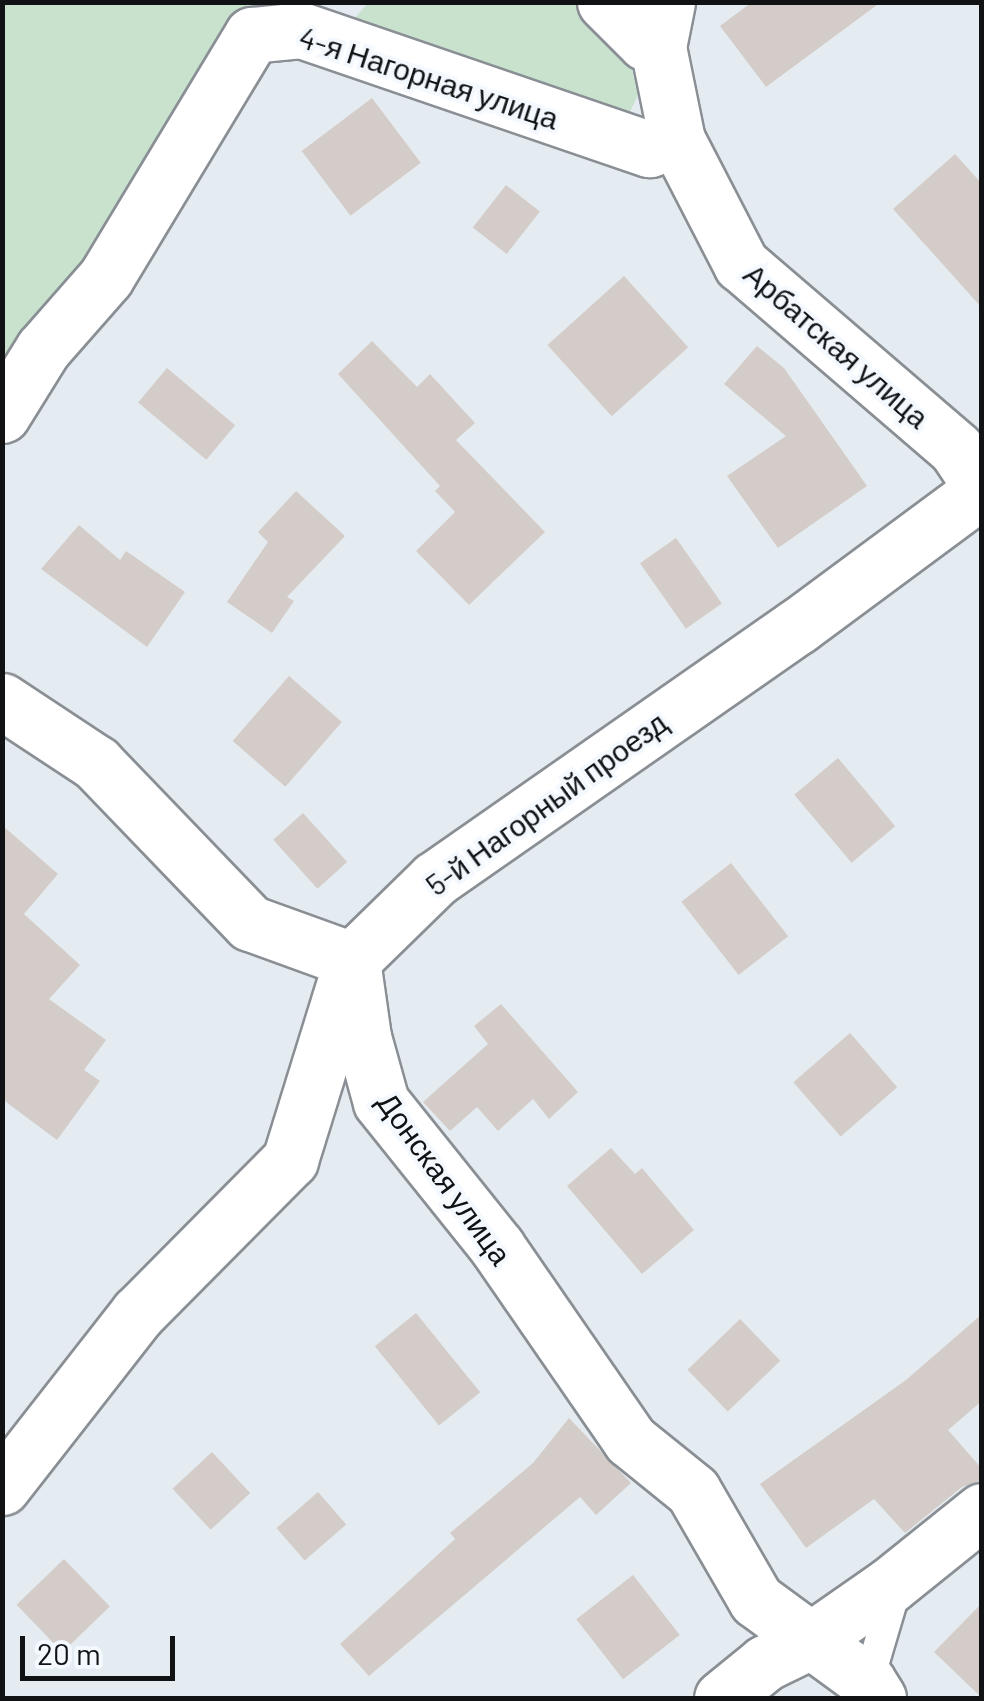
<!DOCTYPE html>
<meta charset="utf-8">
<style>
body{margin:0}
#map{position:relative;width:984px;height:1701px;overflow:hidden;background:#e5ecf1;font-family:Barlow,sans-serif}
div>[style]{position:absolute}
[style*='--x']{left:calc(var(--x)*1px);top:calc(var(--y)*1px);width:calc(var(--w)*1px);rotate:calc(var(--a)*1deg)}
.green>*{inset:0;background:#c9e2ce}
.building>*{inset:0;background:#d4ccc8;transform-origin:0 0}
.roads{filter:drop-shadow(2px 0 #898f94) drop-shadow(-2px 0 #898f94) drop-shadow(0 2px #898f94) drop-shadow(0 -2px #898f94)}
.service>*{height:30px;margin:-15px;padding:0 15px;transform-origin:15px;border-radius:15px;background:#fff}
.minor>*{height:55px;margin:-27.5px;padding:0 27.5px;transform-origin:27.5px;border-radius:27.5px;background:#fff}
span{translate:-50% -50%;white-space:nowrap;text-align:center;line-height:1.15;-webkit-text-stroke:8px #f3f9ff;paint-order:stroke}
.street-label{font-size:30px;color:#101214}
.frame{position:absolute;inset:0;border:5px solid #101214;pointer-events:none}
.scale{position:absolute;left:20px;top:1636px;width:155px;height:45px;box-sizing:border-box;border:5px solid #101214;border-top:0;padding-left:12px;font-size:30px;line-height:35px;white-space:nowrap;color:#101214;-webkit-text-stroke:8px #f3f9ff;paint-order:stroke}
</style>
<div id="map">
<div class="green">
<div style="clip-path:polygon(3px 3px,276px 3px,281px 7px,97px 270px,3px 386px)"></div>
<div style="clip-path:polygon(368px 3px,587px 3px,627px 50px,638px 95px,627px 118px,353px 20px)"></div>
</div>
<div class="building">
<div style="clip-path:polygon(752px 2px,881px 2px,766px 87px,720px 26px)"></div>
<div style="left:372px;top:98px;width:81px;height:88px;rotate:53deg"></div>
<div style="clip-path:polygon(955px 154px,982px 184px,982px 308px,893px 209px)"></div>
<div style="left:506px;top:185px;width:43px;height:54px;rotate:38deg"></div>
<div style="left:624px;top:276px;width:96px;height:103px;rotate:48deg"></div>
<div style="clip-path:polygon(372px 341px,417px 387px,430px 374px,475px 423px,456px 440px,545px 532px,469px 605px,416px 551px,455px 512px,435px 491px,440px 486px,338px 374px)"></div>
<div style="clip-path:polygon(757px 346px,784px 368px,867px 486px,778px 548px,727px 476px,786px 436px,724px 384px)"></div>
<div style="left:167px;top:368px;width:89px;height:45px;rotate:40deg"></div>
<div style="clip-path:polygon(296px 491px,345px 536px,287px 597px,294px 601px,272px 633px,227px 602px,268px 542px,258px 532px)"></div>
<div style="clip-path:polygon(79px 525px,120px 560px,126px 551px,185px 592px,147px 647px,41px 569px)"></div>
<div style="left:676px;top:538px;width:80px;height:44px;rotate:55deg"></div>
<div style="left:289px;top:676px;width:70px;height:86px;rotate:41deg"></div>
<div style="left:838px;top:758px;width:89px;height:57px;rotate:50deg"></div>
<div style="left:303px;top:813px;width:66px;height:40px;rotate:48deg"></div>
<div style="clip-path:polygon(2px 825px,58px 874px,24px 914px,80px 965px,49px 999px,106px 1040px,84px 1070px,100px 1081px,57px 1140px,2px 1099px)"></div>
<div style="left:731px;top:863px;width:93px;height:63px;rotate:52deg"></div>
<div style="clip-path:polygon(501px 1004px,578px 1092px,549px 1119px,533px 1099px,498px 1131px,477px 1107px,450px 1131px,423px 1102px,488px 1044px,474px 1026px)"></div>
<div style="left:850px;top:1033px;width:72px;height:75px;rotate:49deg"></div>
<div style="clip-path:polygon(611px 1148px,635px 1174px,642px 1168px,694px 1230px,642px 1274px,567px 1186px)"></div>
<div style="left:416px;top:1313px;width:102px;height:53px;rotate:51deg"></div>
<div style="clip-path:polygon(982px 1314px,982px 1401px,948px 1430px,982px 1469px,982px 1480px,962px 1487px,905px 1533px,874px 1499px,806px 1548px,760px 1484px,906px 1380px)"></div>
<div style="left:740px;top:1319px;width:58px;height:73px;rotate:46deg"></div>
<div style="clip-path:polygon(569px 1418px,631px 1483px,596px 1515px,580px 1497px,369px 1676px,340px 1644px,455px 1539px,450px 1533px,533px 1463px)"></div>
<div style="left:212px;top:1452px;width:56px;height:54px;rotate:47deg"></div>
<div style="left:318px;top:1492px;width:43px;height:55px;rotate:49deg"></div>
<div style="left:64px;top:1559px;width:66px;height:66px;rotate:46deg"></div>
<div style="left:633px;top:1575px;width:76px;height:72px;rotate:52deg"></div>
<div style="clip-path:polygon(982px 1603px,982px 1698px,934px 1652px)"></div>
</div>
<div class="roads">
<div class="service">
<div style="--x:868;--y:1682;--w:92;--a:-73.5"></div>
<div style="--x:894;--y:1594;--w:9;--a:-108"></div>
</div>
<div class="minor">
<div style="--x:605;--y:2;--w:57;--a:45"></div>
<div style="--x:645;--y:42;--w:14;--a:21"></div>
<div style="--x:667;--y:2;--w:46;--a:101.3"></div>
<div style="--x:658;--y:47;--w:95;--a:78.5"></div>
<div style="--x:677;--y:140;--w:140;--a:62.7"></div>
<div style="--x:741;--y:264;--w:284;--a:40.7"></div>
<div style="--x:956;--y:449;--w:47;--a:56.3"></div>
<div style="--x:2;--y:415;--w:78;--a:-58.2"></div>
<div style="--x:43;--y:349;--w:96;--a:-48.8"></div>
<div style="--x:106;--y:277;--w:283;--a:-58.9"></div>
<div style="--x:252;--y:35;--w:49;--a:-5.8"></div>
<div style="--x:301;--y:30;--w:368;--a:18.9"></div>
<div style="--x:649;--y:149;--w:29;--a:-18"></div>
<div style="--x:2;--y:701;--w:113;--a:33.4"></div>
<div style="--x:96;--y:763;--w:222;--a:46.1"></div>
<div style="--x:250;--y:923;--w:109;--a:19.9"></div>
<div style="--x:352;--y:960;--w:78;--a:81.9"></div>
<div style="--x:363;--y:1037;--w:67;--a:74.5"></div>
<div style="--x:381;--y:1102;--w:186;--a:51.3"></div>
<div style="--x:497;--y:1247;--w:234;--a:55.4"></div>
<div style="--x:630;--y:1440;--w:81;--a:39"></div>
<div style="--x:693;--y:1491;--w:126;--a:60"></div>
<div style="--x:756;--y:1600;--w:139;--a:36.2"></div>
<div style="--x:868;--y:1682;--w:19;--a:58"></div>
<div style="--x:2;--y:1487;--w:221;--a:-52"></div>
<div style="--x:138;--y:1313;--w:216;--a:-45.2"></div>
<div style="--x:290;--y:1160;--w:209;--a:-72.8"></div>
<div style="--x:352;--y:960;--w:116;--a:-44.3"></div>
<div style="--x:435;--y:879;--w:442;--a:-34.9"></div>
<div style="--x:798;--y:626;--w:229;--a:-36.5"></div>
<div style="--x:722;--y:1698;--w:55;--a:-39.1"></div>
<div style="--x:765;--y:1663;--w:48;--a:-26"></div>
<div style="--x:808;--y:1642;--w:100;--a:-34.8"></div>
<div style="--x:890;--y:1585;--w:118;--a:-38.8"></div>
</div>
</div>
<div class="street-label">
<span style="left:429px;top:77px;rotate:18deg">4-я Нагорная улица</span>
<span style="left:837px;top:345px;rotate:41deg">Арбатская улица</span>
<span style="left:546px;top:803px;rotate:-36deg">5-й Нагорный проезд</span>
<span style="left:445px;top:1178px;rotate:54deg">Донская улица</span>
</div>
<div class="frame"></div>
<div class="scale">20 m</div>
</div>
